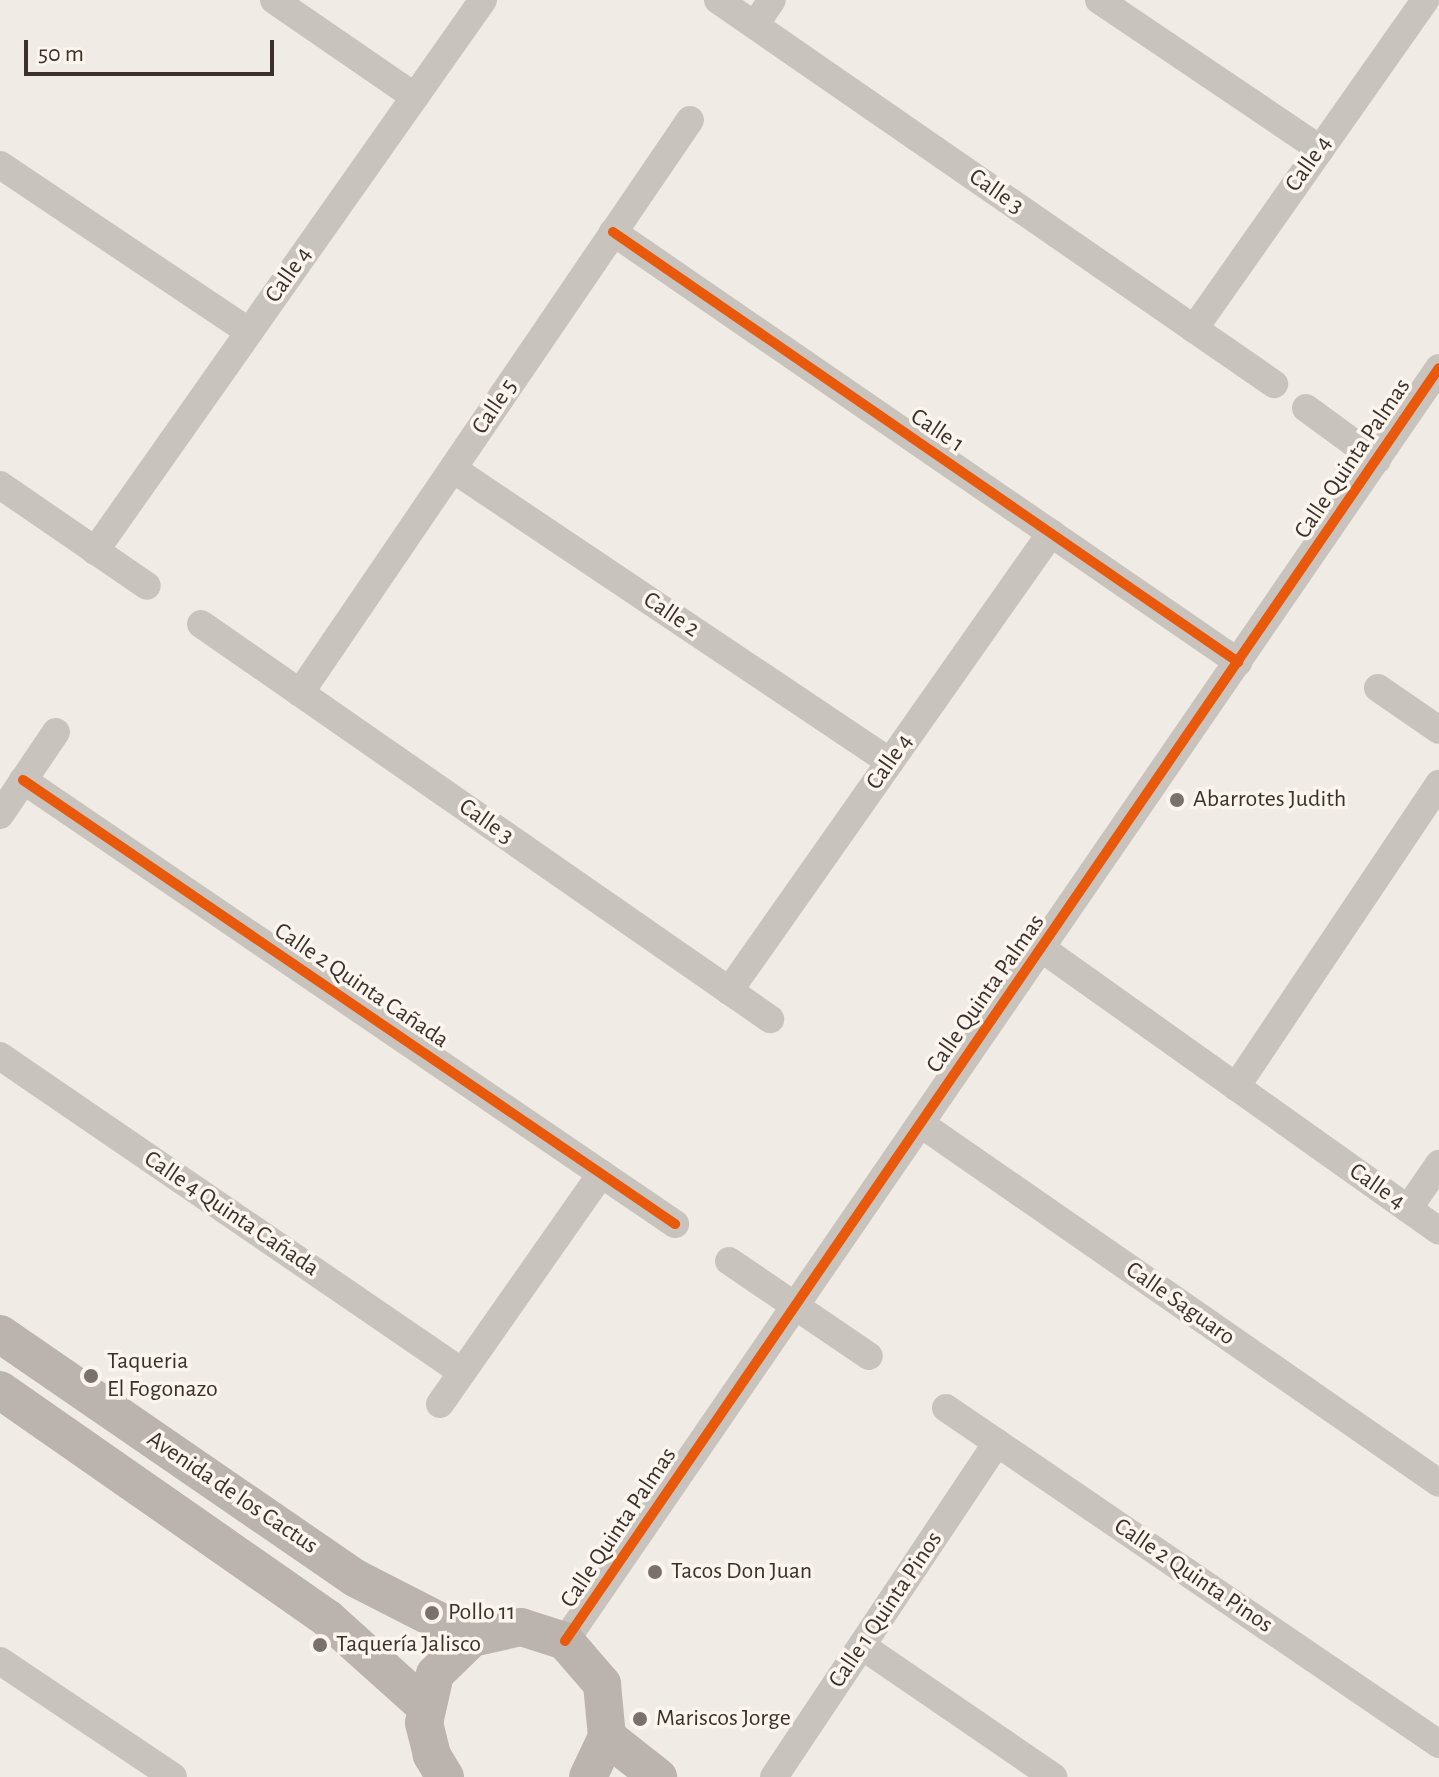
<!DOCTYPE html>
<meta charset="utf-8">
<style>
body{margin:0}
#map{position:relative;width:1439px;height:1777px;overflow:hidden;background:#f0ebe5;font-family:"Alegreya Sans",sans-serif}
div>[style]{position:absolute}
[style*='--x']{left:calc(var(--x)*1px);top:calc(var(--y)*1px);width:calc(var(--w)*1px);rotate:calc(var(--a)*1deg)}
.street>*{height:28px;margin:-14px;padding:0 14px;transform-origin:14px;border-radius:14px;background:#c9c3be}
.secondary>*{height:38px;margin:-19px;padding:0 19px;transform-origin:19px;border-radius:19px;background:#bab3ae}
.cycleway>*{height:10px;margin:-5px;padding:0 5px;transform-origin:5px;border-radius:5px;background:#e8590c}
.dots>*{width:22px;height:22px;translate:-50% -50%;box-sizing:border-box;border:4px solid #fbf5ee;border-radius:50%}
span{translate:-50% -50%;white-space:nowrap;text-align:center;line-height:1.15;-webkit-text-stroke:7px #fbf5ee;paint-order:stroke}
.street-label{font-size:24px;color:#3b302b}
.poi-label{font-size:24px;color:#3b302b}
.left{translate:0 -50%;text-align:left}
.scale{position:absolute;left:24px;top:40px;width:250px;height:36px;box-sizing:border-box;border:4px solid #3b302b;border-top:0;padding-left:10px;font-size:24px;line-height:28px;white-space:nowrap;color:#3b302b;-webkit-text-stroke:6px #fbf5ee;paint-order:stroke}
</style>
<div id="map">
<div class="street">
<div style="--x:274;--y:0;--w:171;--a:34.5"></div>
<div style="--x:718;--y:0;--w:676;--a:34.63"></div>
<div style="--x:1099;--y:0;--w:267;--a:34"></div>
<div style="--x:755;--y:25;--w:30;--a:-56"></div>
<div style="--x:0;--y:165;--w:300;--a:33.8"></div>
<div style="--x:613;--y:232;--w:759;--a:34.53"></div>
<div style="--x:1194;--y:329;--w:402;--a:-54.9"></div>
<div style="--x:1306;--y:408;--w:88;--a:36.2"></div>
<div style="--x:453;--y:469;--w:526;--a:33.84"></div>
<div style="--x:0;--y:485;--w:178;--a:34.5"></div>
<div style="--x:95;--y:551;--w:674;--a:-54.85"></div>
<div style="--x:201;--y:624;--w:693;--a:34.77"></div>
<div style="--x:1378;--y:688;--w:74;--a:34.5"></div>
<div style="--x:300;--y:693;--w:693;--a:-55.76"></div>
<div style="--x:23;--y:780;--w:789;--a:34.25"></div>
<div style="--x:0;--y:815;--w:100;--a:-56"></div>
<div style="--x:1041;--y:948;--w:488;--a:35.4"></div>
<div style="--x:729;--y:991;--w:560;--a:-54.89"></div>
<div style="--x:0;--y:1056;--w:560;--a:34.37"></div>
<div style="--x:1236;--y:1087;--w:365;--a:-56.2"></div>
<div style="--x:921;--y:1124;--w:630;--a:34.72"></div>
<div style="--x:1408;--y:1209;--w:55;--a:-55.4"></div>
<div style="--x:729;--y:1261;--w:169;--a:34.2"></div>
<div style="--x:440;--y:1404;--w:281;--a:-55"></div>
<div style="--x:946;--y:1408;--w:597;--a:34.28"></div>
<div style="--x:565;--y:1641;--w:1544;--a:-55.53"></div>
<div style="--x:862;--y:1646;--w:232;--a:34.4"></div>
<div style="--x:0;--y:1661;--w:208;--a:33.8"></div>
<div style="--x:774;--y:1777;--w:402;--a:-56.3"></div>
</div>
<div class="secondary">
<div style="--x:0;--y:1334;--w:431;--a:34.5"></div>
<div style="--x:355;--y:1578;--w:131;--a:27.1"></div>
<div style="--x:0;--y:1390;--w:400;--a:34.9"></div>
<div style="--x:328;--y:1619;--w:130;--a:41.9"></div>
<div style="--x:607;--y:1737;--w:65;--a:38.1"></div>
<div style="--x:445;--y:1777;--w:26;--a:-121"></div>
<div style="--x:432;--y:1755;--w:33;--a:-104"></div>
<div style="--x:424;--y:1723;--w:50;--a:-77.3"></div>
<div style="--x:435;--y:1674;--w:52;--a:-44.2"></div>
<div style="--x:472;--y:1638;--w:50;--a:-12.7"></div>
<div style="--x:521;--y:1627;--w:46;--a:17.7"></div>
<div style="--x:565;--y:1641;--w:57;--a:49.3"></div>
<div style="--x:602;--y:1684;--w:53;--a:84.6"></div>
<div style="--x:607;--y:1737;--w:44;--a:115.4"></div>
</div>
<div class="cycleway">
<div style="--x:613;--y:232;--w:759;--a:34.53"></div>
<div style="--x:23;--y:780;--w:789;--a:34.25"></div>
<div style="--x:565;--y:1641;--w:1544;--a:-55.53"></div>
</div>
<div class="dots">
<div style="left:1177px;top:800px;background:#7a716c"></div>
<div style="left:91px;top:1376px;background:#7a716c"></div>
<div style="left:655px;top:1572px;background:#7a716c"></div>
<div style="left:432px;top:1613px;background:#7a716c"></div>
<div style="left:320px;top:1645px;background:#7a716c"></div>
<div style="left:640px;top:1719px;background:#7a716c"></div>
</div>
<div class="street-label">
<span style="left:1309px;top:164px;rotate:-55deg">Calle 4</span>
<span style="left:996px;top:192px;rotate:35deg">Calle 3</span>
<span style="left:289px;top:275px;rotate:-55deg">Calle 4</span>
<span style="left:495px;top:407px;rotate:-56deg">Calle 5</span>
<span style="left:937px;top:431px;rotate:34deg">Calle 1</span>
<span style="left:1353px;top:459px;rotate:-56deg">Calle Quinta Palmas</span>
<span style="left:671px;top:615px;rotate:34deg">Calle 2</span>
<span style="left:890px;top:762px;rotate:-55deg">Calle 4</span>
<span style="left:486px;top:822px;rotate:35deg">Calle 3</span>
<span style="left:361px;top:986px;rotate:34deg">Calle 2 Quinta Cañada</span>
<span style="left:986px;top:994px;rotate:-55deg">Calle Quinta Palmas</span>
<span style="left:1377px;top:1187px;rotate:35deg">Calle 4</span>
<span style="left:231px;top:1214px;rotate:34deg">Calle 4 Quinta Cañada</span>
<span style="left:1180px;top:1304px;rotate:35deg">Calle Saguaro</span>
<span style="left:232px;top:1493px;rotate:34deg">Avenida de los Cactus</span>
<span style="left:619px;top:1528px;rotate:-56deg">Calle Quinta Palmas</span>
<span style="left:1193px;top:1576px;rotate:34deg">Calle 2 Quinta Pinos</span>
<span style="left:886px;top:1610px;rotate:-56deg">Calle 1 Quinta Pinos</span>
</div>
<div class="poi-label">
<span class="left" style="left:1193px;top:800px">Abarrotes Judith</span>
<span class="left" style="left:107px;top:1376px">Taqueria<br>El Fogonazo</span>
<span class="left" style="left:671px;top:1572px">Tacos Don Juan</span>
<span class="left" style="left:448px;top:1613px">Pollo 11</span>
<span class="left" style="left:336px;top:1645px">Taquería Jalisco</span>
<span class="left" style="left:656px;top:1719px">Mariscos Jorge</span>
</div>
<div class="scale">50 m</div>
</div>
